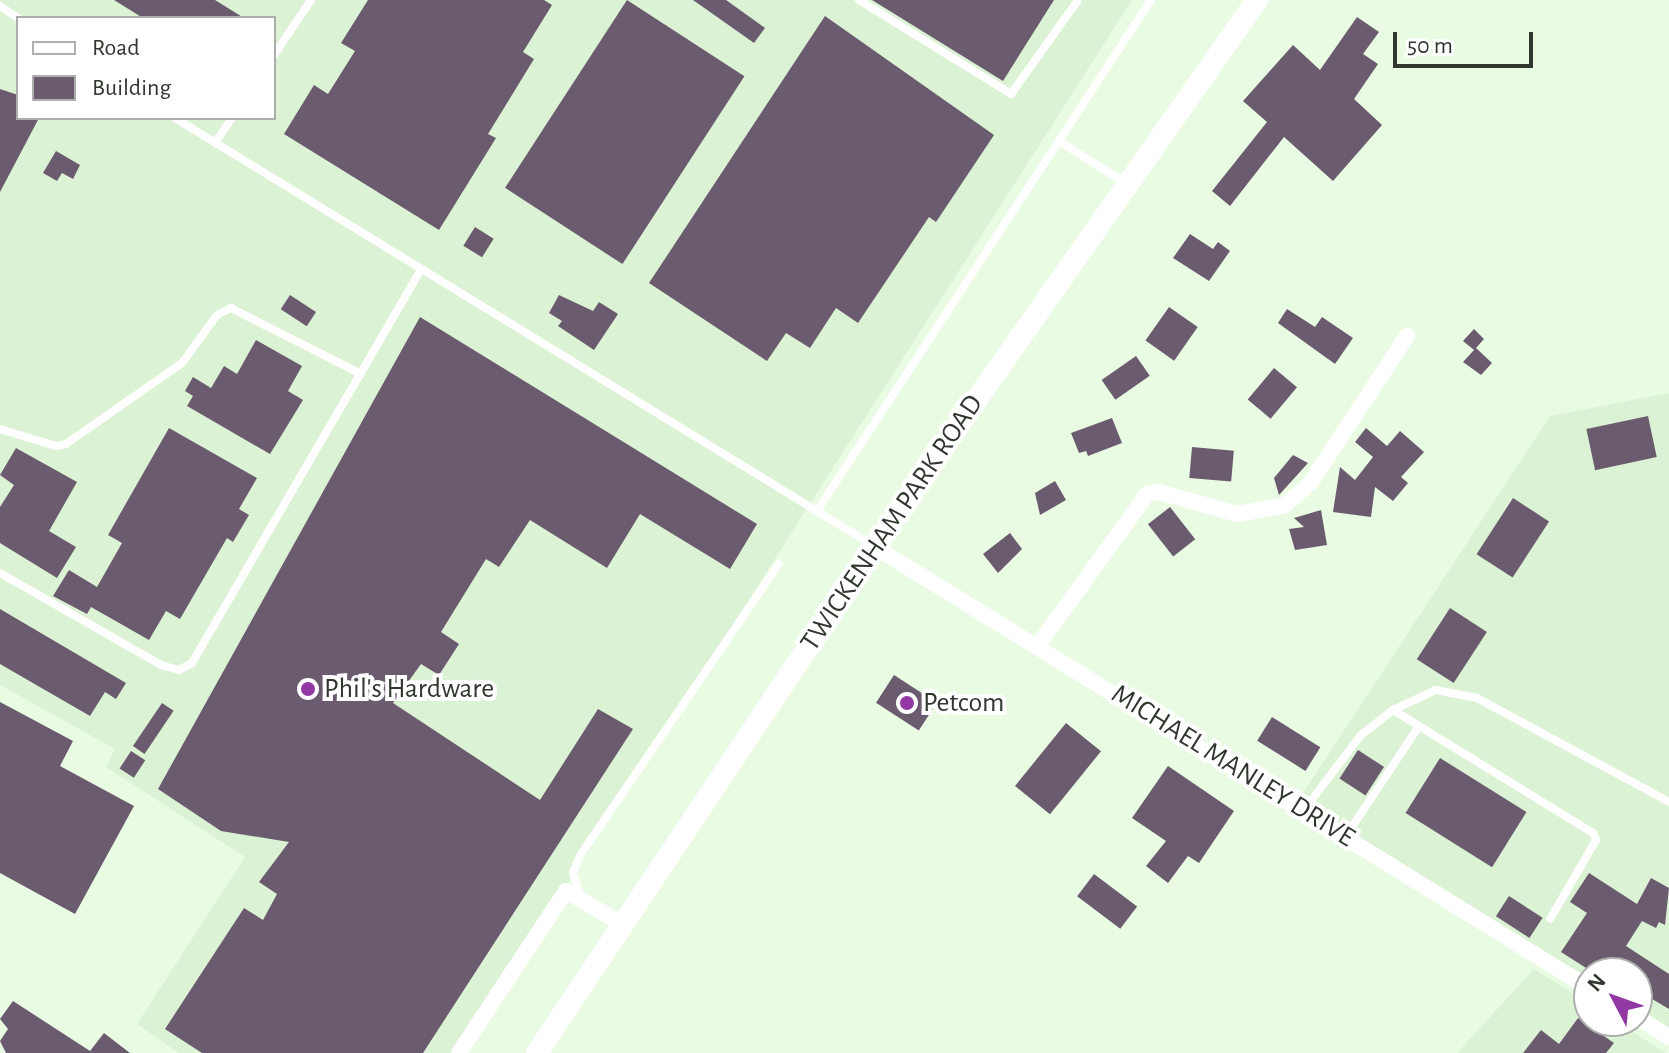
<!DOCTYPE html>
<style>
body{margin:0}
#map{position:relative;width:1669px;height:1053px;overflow:hidden;background:#e9fbe3;font-family:"Alegreya Sans",sans-serif}
div>[style]{position:absolute}
[style*='--x']{left:calc(var(--x)*1px);top:calc(var(--y)*1px);width:calc(var(--w)*1px);rotate:calc(var(--a)*1deg)}
.built>*{inset:0;background:#dcf2d4}
.building>*{inset:0;background:#6b5b6e;transform-origin:0 0}
.service>*{height:8px;margin:-4px;padding:0 4px;transform-origin:4px;border-radius:4px;background:#fff}
.minor>*{height:16px;margin:-8px;padding:0 8px;transform-origin:8px;border-radius:8px;background:#fff}
.secondary>*{height:22px;margin:-11px;padding:0 11px;transform-origin:11px;border-radius:11px;background:#fff}
.dots>*{width:22px;height:22px;translate:-50% -50%;box-sizing:border-box;border:4px solid #fff;border-radius:50%}
span{translate:-50% -50%;white-space:nowrap;text-align:center;line-height:1.15;-webkit-text-stroke:8px #fff;paint-order:stroke}
.street-label{font-size:28px;color:#30372e}
.poi-label{font-size:28px;color:#30372e}
.left{translate:0 -50%;text-align:left}
.legend{position:absolute;left:16px;top:16px;width:260px;height:104px;box-sizing:border-box;background:#fff;border:2px solid #acafab;margin:0;padding:10px 14px;list-style:none;font-size:24px;color:#30372e}
.legend li{display:flex;align-items:center;gap:16px;height:40px}
.legend b{width:40px;border:2px solid #acafab}
.north{position:absolute;left:1573px;top:957px;width:80px;height:80px;box-sizing:border-box;background:#fff;border:2px solid #acafab;border-radius:50%;rotate:311deg;font-size:22px;font-weight:700;line-height:32px;text-align:center;color:#30372e}
.north::after{content:'';display:block;margin:auto;width:28px;height:36px;background:#9138a3;clip-path:polygon(50% 0,100% 100%,50% 72%,0 100%)}
.scale{position:absolute;left:1393px;top:32px;width:140px;height:36px;box-sizing:border-box;border:4px solid #30372e;border-top:0;padding-left:10px;font-size:24px;line-height:28px;white-space:nowrap;color:#30372e;-webkit-text-stroke:6px #fff;paint-order:stroke}
</style>
<div id="map">
<div class="built">
<div style="clip-path:polygon(evenodd,0 0,1132px 0,459px 1053px,179px 1053px,137px 1024px,245px 857px,106px 767px,115px 749px,0 685px,0 0,18px 18px,274px 18px,274px 118px,18px 118px,18px 18px)"></div>
<div style="clip-path:polygon(1669px 393px,1669px 1032px,1637px 1012px,1637px 973px,1589px 973px,1589px 982px,1298px 801px,1550px 416px)"></div>
<div style="clip-path:polygon(1534px 969px,1589px 1004px,1589px 1021px,1615px 1021px,1666px 1053px,1457px 1053px)"></div>
</div>
<div class="building">
<div style="clip-path:polygon(114px 0,215px 0,244px 18px,143px 18px)"></div>
<div style="clip-path:polygon(368px 0,544px 0,552px 5px,523px 52px,534px 59px,488px 134px,496px 138px,439px 230px,284px 134px,314px 85px,328px 94px,355px 51px,341px 43px)"></div>
<div style="left:627px;top:0;width:140px;height:224px;rotate:33deg"></div>
<div style="clip-path:polygon(693px 0,726px 0,765px 28px,754px 43px)"></div>
<div style="clip-path:polygon(872px 0,1054px 0,1003px 81px)"></div>
<div style="clip-path:polygon(825px 16px,994px 135px,936px 222px,929px 217px,858px 323px,836px 308px,810px 348px,786px 333px,767px 361px,649px 283px)"></div>
<div style="clip-path:polygon(1357px 17px,1379px 32px,1363px 54px,1378px 64px,1354px 99px,1382px 125px,1333px 181px,1284px 137px,1230px 206px,1212px 191px,1267px 122px,1243px 101px,1293px 45px,1320px 70px)"></div>
<div style="clip-path:polygon(0 89px,18px 95px,18px 118px,39px 118px,0 192px)"></div>
<div style="clip-path:polygon(56px 151px,80px 165px,73px 179px,62px 173px,57px 181px,43px 173px)"></div>
<div style="left:475px;top:227px;width:22px;height:22px;rotate:32deg"></div>
<div style="clip-path:polygon(1190px 234px,1213px 249px,1218px 242px,1230px 251px,1209px 281px,1173px 258px)"></div>
<div style="left:290px;top:295px;width:31px;height:17px;rotate:33deg"></div>
<div style="clip-path:polygon(559px 295px,593px 311px,599px 302px,618px 314px,594px 350px,558px 326px,562px 321px,549px 313px)"></div>
<div style="left:1169px;top:307px;width:35px;height:41px;rotate:35deg"></div>
<div style="clip-path:polygon(1287px 309px,1315px 327px,1322px 317px,1353px 338px,1335px 364px,1278px 323px)"></div>
<div style="clip-path:polygon(420px 317px,757px 524px,730px 569px,640px 514px,607px 568px,530px 520px,499px 567px,486px 559px,441px 632px,459px 644px,439px 675px,421px 664px,393px 703px,540px 800px,598px 709px,633px 729px,423px 1053px,202px 1053px,165px 1029px,244px 908px,263px 920px,277px 894px,259px 882px,289px 842px,221px 831px,158px 789px)"></div>
<div style="clip-path:polygon(1474px 329px,1484px 339px,1476px 348px,1492px 363px,1481px 375px,1463px 362px,1474px 350px,1463px 341px)"></div>
<div style="clip-path:polygon(256px 340px,302px 366px,288px 391px,303px 400px,270px 454px,187px 406px,193px 396px,185px 391px,193px 377px,211px 388px,224px 366px,237px 374px)"></div>
<div style="left:1136px;top:356px;width:24px;height:42px;rotate:55deg"></div>
<div style="left:1274px;top:368px;width:30px;height:41px;rotate:40deg"></div>
<div style="left:1648px;top:416px;width:42px;height:63px;rotate:78deg"></div>
<div style="clip-path:polygon(1112px 418px,1122px 443px,1088px 456px,1086px 451px,1079px 453px,1071px 433px)"></div>
<div style="clip-path:polygon(169px 428px,257px 478px,239px 509px,249px 515px,233px 542px,227px 538px,180px 619px,166px 611px,149px 640px,91px 607px,87px 614px,53px 596px,69px 570px,97px 587px,122px 543px,108px 535px)"></div>
<div style="clip-path:polygon(1366px 428px,1387px 446px,1400px 431px,1424px 452px,1401px 477px,1408px 483px,1393px 501px,1375px 487px,1371px 517px,1333px 512px,1340px 467px,1355px 480px,1373px 457px,1355px 442px)"></div>
<div style="left:1192px;top:447px;width:42px;height:31px;rotate:5deg"></div>
<div style="clip-path:polygon(16px 448px,77px 482px,49px 531px,76px 547px,57px 578px,0 543px,0 507px,14px 485px,0 475px)"></div>
<div style="clip-path:polygon(1293px 455px,1308px 463px,1279px 495px,1274px 478px)"></div>
<div style="clip-path:polygon(1055px 481px,1066px 500px,1040px 515px,1035px 493px)"></div>
<div style="left:1513px;top:498px;width:43px;height:67px;rotate:33deg"></div>
<div style="left:1170px;top:507px;width:41px;height:28px;rotate:52deg"></div>
<div style="clip-path:polygon(1321px 510px,1327px 545px,1295px 550px,1289px 529px,1304px 527px,1294px 518px)"></div>
<div style="clip-path:polygon(1010px 533px,1022px 549px,998px 573px,983px 554px)"></div>
<div style="left:1450px;top:608px;width:44px;height:61px;rotate:33deg"></div>
<div style="clip-path:polygon(0 609px,126px 683px,116px 699px,105px 692px,90px 716px,0 664px)"></div>
<div style="left:894px;top:675px;width:51px;height:33px;rotate:33deg"></div>
<div style="clip-path:polygon(0 702px,73px 741px,60px 766px,134px 806px,75px 914px,0 873px)"></div>
<div style="left:162px;top:703px;width:14px;height:52px;rotate:34deg"></div>
<div style="left:1272px;top:717px;width:57px;height:28px;rotate:32deg"></div>
<div style="left:1066px;top:723px;width:45px;height:81px;rotate:39deg"></div>
<div style="left:1358px;top:750px;width:31px;height:34px;rotate:33deg"></div>
<div style="left:131px;top:751px;width:17px;height:21px;rotate:33deg"></div>
<div style="left:1440px;top:758px;width:102px;height:65px;rotate:32deg"></div>
<div style="clip-path:polygon(1168px 766px,1234px 811px,1199px 863px,1188px 856px,1168px 883px,1146px 866px,1166px 841px,1132px 818px)"></div>
<div style="clip-path:polygon(1589px 873px,1637px 904px,1651px 878px,1669px 888px,1665px 925px,1659px 922px,1656px 928px,1642px 921px,1626px 946px,1669px 974px,1669px 1009px,1637px 990px,1637px 973px,1594px 973px,1561px 952px,1587px 913px,1570px 902px)"></div>
<div style="left:1094px;top:874px;width:54px;height:28px;rotate:37deg"></div>
<div style="left:1509px;top:896px;width:40px;height:24px;rotate:33deg"></div>
<div style="clip-path:polygon(13px 1001px,90px 1051px,104px 1033px,130px 1053px,6px 1053px,0 1041px,8px 1029px,0 1019px)"></div>
<div style="clip-path:polygon(1578px 1018px,1614px 1043px,1606px 1053px,1523px 1053px,1541px 1030px,1559px 1044px)"></div>
</div>
<div class="service">
<div style="--x:859;--y:0;--w:179;--a:31.7"></div>
<div style="--x:1011;--y:94;--w:115;--a:-54.5"></div>
<div style="--x:0;--y:6;--w:22;--a:34"></div>
<div style="--x:274;--y:55;--w:66;--a:-56.1"></div>
<div style="--x:175;--y:118;--w:820;--a:31.48"></div>
<div style="--x:1059;--y:141;--w:80;--a:32.3"></div>
<div style="--x:215;--y:143;--w:30;--a:-56"></div>
<div style="--x:0;--y:429;--w:59;--a:16.9"></div>
<div style="--x:56;--y:446;--w:10;--a:-11"></div>
<div style="--x:66;--y:444;--w:141;--a:-34.9"></div>
<div style="--x:182;--y:363;--w:59;--a:-53.9"></div>
<div style="--x:217;--y:315;--w:16;--a:-27"></div>
<div style="--x:231;--y:308;--w:146;--a:26.9"></div>
<div style="--x:817;--y:511;--w:610;--a:-56.83"></div>
<div style="--x:0;--y:573;--w:185;--a:29.7"></div>
<div style="--x:161;--y:665;--w:19;--a:16"></div>
<div style="--x:179;--y:670;--w:15;--a:-28"></div>
<div style="--x:192;--y:663;--w:455;--a:-59.8"></div>
<div style="--x:1393;--y:710;--w:235;--a:31.6"></div>
<div style="--x:1593;--y:833;--w:8;--a:67"></div>
<div style="--x:1596;--y:840;--w:91;--a:120.2"></div>
<div style="--x:1304;--y:810;--w:94;--a:-52.8"></div>
<div style="--x:1361;--y:735;--w:41;--a:-38"></div>
<div style="--x:1393;--y:710;--w:47;--a:-24.9"></div>
<div style="--x:1436;--y:690;--w:42;--a:11"></div>
<div style="--x:1477;--y:698;--w:218;--a:28.4"></div>
<div style="--x:1346;--y:836;--w:132;--a:-56.4"></div>
<div style="--x:580;--y:895;--w:24;--a:-107"></div>
<div style="--x:573;--y:872;--w:20;--a:-66"></div>
<div style="--x:581;--y:854;--w:351;--a:-55.7"></div>
</div>
<div class="minor">
<div style="--x:875;--y:547;--w:839;--a:31.7"></div>
<div style="--x:1039;--y:644;--w:185;--a:-54.2"></div>
<div style="--x:1147;--y:494;--w:12;--a:-9"></div>
<div style="--x:1159;--y:492;--w:81;--a:15.8"></div>
<div style="--x:1237;--y:514;--w:47;--a:-9.9"></div>
<div style="--x:1283;--y:506;--w:16;--a:-38"></div>
<div style="--x:1296;--y:496;--w:21;--a:-43"></div>
<div style="--x:1311;--y:482;--w:175;--a:-56.7"></div>
<div style="--x:1637;--y:1017;--w:38;--a:32"></div>
<div style="--x:459;--y:1053;--w:194;--a:-56.6"></div>
<div style="--x:566;--y:891;--w:65;--a:30.5"></div>
</div>
<div class="secondary">
<div style="--x:537;--y:1053;--w:666;--a:-56.26"></div>
<div style="--x:907;--y:499;--w:610;--a:-54.95"></div>
</div>
<div class="dots">
<div style="left:308px;top:689px;background:#9138a3"></div>
<div style="left:907px;top:703px;background:#9138a3"></div>
</div>
<div class="street-label">
<span style="left:892px;top:523px;rotate:-56deg">TWICKENHAM PARK ROAD</span>
<span style="left:1233px;top:766px;rotate:32deg">MICHAEL MANLEY DRIVE</span>
</div>
<div class="poi-label">
<span class="left" style="left:324px;top:689px">Phil's Hardware</span>
<span class="left" style="left:923px;top:703px">Petcom</span>
</div>
<ul class="legend">
<li><b style="height:10px;background:#fff"></b>Road</li>
<li><b style="height:22px;background:#6b5b6e"></b>Building</li>
</ul>
<div class="north">N</div>
<div class="scale">50 m</div>
</div>
